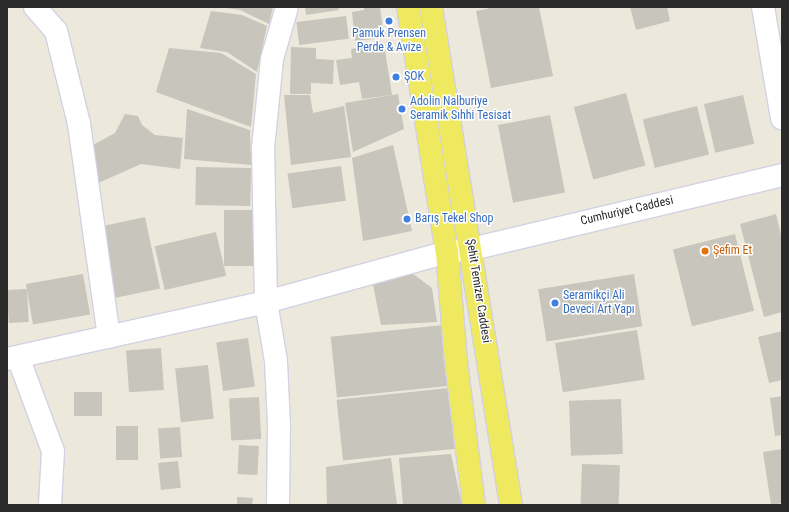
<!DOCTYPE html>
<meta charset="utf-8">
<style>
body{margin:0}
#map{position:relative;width:789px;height:512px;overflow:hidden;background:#ece8dc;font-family:"Roboto Condensed",sans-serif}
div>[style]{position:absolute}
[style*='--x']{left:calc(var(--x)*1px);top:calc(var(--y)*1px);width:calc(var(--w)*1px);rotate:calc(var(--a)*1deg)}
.building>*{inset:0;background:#c7c5bc;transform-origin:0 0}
.roads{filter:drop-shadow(1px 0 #d2d1e3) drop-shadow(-1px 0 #d2d1e3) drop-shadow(0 1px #d2d1e3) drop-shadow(0 -1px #d2d1e3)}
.minor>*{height:22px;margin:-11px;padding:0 11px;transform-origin:11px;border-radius:11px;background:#fff}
.major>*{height:22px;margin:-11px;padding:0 11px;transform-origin:11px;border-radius:11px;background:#eee95f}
.dots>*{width:11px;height:11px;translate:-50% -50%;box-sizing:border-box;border:2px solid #fff;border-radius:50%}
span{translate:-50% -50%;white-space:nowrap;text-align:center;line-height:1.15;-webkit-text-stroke:3px #fff;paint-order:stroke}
.shop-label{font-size:12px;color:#366cbe}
.left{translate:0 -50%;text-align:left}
.street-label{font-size:12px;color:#2a2a2a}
.food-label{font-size:12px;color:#c56008}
.frame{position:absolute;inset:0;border:8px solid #2a2a2a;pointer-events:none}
</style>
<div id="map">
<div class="building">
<div style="clip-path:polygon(220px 7px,273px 7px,269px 24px,240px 10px)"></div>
<div style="clip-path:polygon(305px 7px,338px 7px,339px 10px,306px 15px)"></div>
<div style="clip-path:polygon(364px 7px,380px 7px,384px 38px,355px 41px,352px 12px,364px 10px)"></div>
<div style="clip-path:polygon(495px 7px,539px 7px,553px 76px,491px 88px,476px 11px)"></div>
<div style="clip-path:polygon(630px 7px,667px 7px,670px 21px,636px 30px)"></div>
<div style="clip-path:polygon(211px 11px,242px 15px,267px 26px,257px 72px,227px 52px,200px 48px)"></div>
<div style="left:346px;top:16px;width:23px;height:50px;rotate:83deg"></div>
<div style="clip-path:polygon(384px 44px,392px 95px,362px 99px,359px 82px,340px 85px,336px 60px,352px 58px,351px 49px)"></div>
<div style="clip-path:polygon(291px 47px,316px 48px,316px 59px,334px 60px,333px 84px,311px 83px,311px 94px,290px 94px)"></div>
<div style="clip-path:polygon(169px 48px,221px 53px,256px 74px,251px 127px,156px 92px)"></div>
<div style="left:626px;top:93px;width:75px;height:54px;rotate:75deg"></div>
<div style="clip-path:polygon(398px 94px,404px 129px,353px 152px,345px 103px)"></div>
<div style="clip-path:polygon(284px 95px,310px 95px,313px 113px,344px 106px,351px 157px,291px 165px)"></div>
<div style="left:743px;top:95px;width:50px;height:40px;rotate:77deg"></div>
<div style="left:697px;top:106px;width:50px;height:56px;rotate:76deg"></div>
<div style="clip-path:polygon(187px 109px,250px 130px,251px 165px,184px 159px)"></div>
<div style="clip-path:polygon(125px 114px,138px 116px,142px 125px,155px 135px,183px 138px,180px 169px,141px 164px,96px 184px,91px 146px,115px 133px)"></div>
<div style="left:550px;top:115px;width:79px;height:53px;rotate:79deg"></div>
<div style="clip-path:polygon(393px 145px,412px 231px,363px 241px,352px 158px)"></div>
<div style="left:341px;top:166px;width:35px;height:54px;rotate:82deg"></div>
<div style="left:196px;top:167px;width:55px;height:38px;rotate:1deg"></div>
<div style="left:224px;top:210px;width:31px;height:56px"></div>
<div style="clip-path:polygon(776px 214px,782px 239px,782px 312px,764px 317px,740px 224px)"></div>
<div style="left:145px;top:217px;width:73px;height:49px;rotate:78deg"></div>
<div style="left:216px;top:232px;width:45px;height:63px;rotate:77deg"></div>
<div style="left:735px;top:234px;width:79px;height:64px;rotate:76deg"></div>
<div style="left:83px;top:274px;width:41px;height:58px;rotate:80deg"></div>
<div style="clip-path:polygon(413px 274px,432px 288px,437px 322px,381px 325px,372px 280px)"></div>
<div style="left:634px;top:274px;width:53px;height:97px;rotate:81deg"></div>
<div style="left:27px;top:289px;width:33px;height:20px;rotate:87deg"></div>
<div style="left:443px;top:325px;width:61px;height:113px;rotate:84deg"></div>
<div style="left:637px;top:330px;width:50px;height:83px;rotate:81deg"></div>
<div style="clip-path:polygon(782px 331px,782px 380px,769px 383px,758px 337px)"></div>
<div style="left:248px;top:338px;width:49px;height:32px;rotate:82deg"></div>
<div style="left:161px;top:348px;width:42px;height:35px;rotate:86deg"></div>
<div style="left:208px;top:365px;width:54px;height:33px;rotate:84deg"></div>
<div style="left:449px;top:388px;width:61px;height:113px;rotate:84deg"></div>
<div style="left:102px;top:392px;width:24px;height:28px;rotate:90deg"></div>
<div style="clip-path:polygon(782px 396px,782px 435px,775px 436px,770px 398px)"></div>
<div style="left:259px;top:397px;width:42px;height:30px;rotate:87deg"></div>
<div style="left:621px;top:399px;width:55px;height:52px;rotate:88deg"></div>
<div style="left:116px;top:426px;width:22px;height:34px"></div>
<div style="left:180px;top:427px;width:30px;height:22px;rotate:86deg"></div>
<div style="left:239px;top:445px;width:20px;height:29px;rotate:3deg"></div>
<div style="clip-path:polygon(782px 449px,782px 503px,771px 505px,763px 452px)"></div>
<div style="clip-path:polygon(451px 454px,462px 505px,403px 505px,399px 458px)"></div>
<div style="clip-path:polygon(391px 458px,397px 505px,327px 505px,326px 467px)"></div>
<div style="left:178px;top:461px;width:27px;height:20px;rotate:84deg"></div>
<div style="left:582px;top:464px;width:38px;height:41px;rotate:2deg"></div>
<div style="clip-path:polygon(237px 497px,253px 498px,252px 505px,237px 505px)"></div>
</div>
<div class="roads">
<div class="minor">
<div style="--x:35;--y:7;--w:32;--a:49"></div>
<div style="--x:56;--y:31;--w:96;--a:76.1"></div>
<div style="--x:79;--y:124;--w:215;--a:82"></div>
<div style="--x:763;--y:7;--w:113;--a:80.3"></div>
<div style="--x:18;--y:357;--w:100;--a:69.6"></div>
<div style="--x:53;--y:451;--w:54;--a:93.2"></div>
<div style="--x:7;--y:359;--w:265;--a:-12.4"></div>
<div style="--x:266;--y:302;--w:188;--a:-15.4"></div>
<div style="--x:447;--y:252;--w:25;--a:-7"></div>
<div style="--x:472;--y:249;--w:319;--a:-13.4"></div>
<div style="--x:278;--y:505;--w:80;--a:-89.3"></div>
<div style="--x:279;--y:425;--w:64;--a:-92.7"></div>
<div style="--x:276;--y:361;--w:60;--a:-99.6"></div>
<div style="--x:266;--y:302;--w:154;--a:-91.1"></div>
<div style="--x:263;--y:148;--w:89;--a:-84.2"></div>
<div style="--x:272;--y:59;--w:54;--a:-73.9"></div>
</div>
<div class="major">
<div style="--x:408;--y:7;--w:248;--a:81"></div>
<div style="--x:447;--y:252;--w:109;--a:85.3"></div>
<div style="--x:456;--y:361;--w:145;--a:82.9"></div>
<div style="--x:431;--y:7;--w:504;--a:80.87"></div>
</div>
</div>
<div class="dots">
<div style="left:389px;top:21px;background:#3f7fe0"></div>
<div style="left:396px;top:77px;background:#3f7fe0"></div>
<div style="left:402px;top:109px;background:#3f7fe0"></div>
<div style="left:407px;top:219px;background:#3f7fe0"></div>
<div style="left:705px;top:251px;background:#e8710a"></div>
<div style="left:555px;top:303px;background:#3f7fe0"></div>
</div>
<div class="shop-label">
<span style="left:389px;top:41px">Pamuk Prensen<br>Perde &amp; Avize</span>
<span class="left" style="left:404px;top:77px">ŞOK</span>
<span class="left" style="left:410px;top:109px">Adolin Nalburiye<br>Seramik Sıhhi Tesisat</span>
<span class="left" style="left:415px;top:219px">Barış Tekel Shop</span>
<span class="left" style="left:563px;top:303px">Seramikçi Ali<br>Deveci Art Yapı</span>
</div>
<div class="street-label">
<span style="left:627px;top:211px;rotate:-13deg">Cumhuriyet Caddesi</span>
<span style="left:478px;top:291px;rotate:81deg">Şehit Temizer Caddesi</span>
</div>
<div class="food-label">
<span class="left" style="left:713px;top:251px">Şefim Et</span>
</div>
<div class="frame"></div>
</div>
